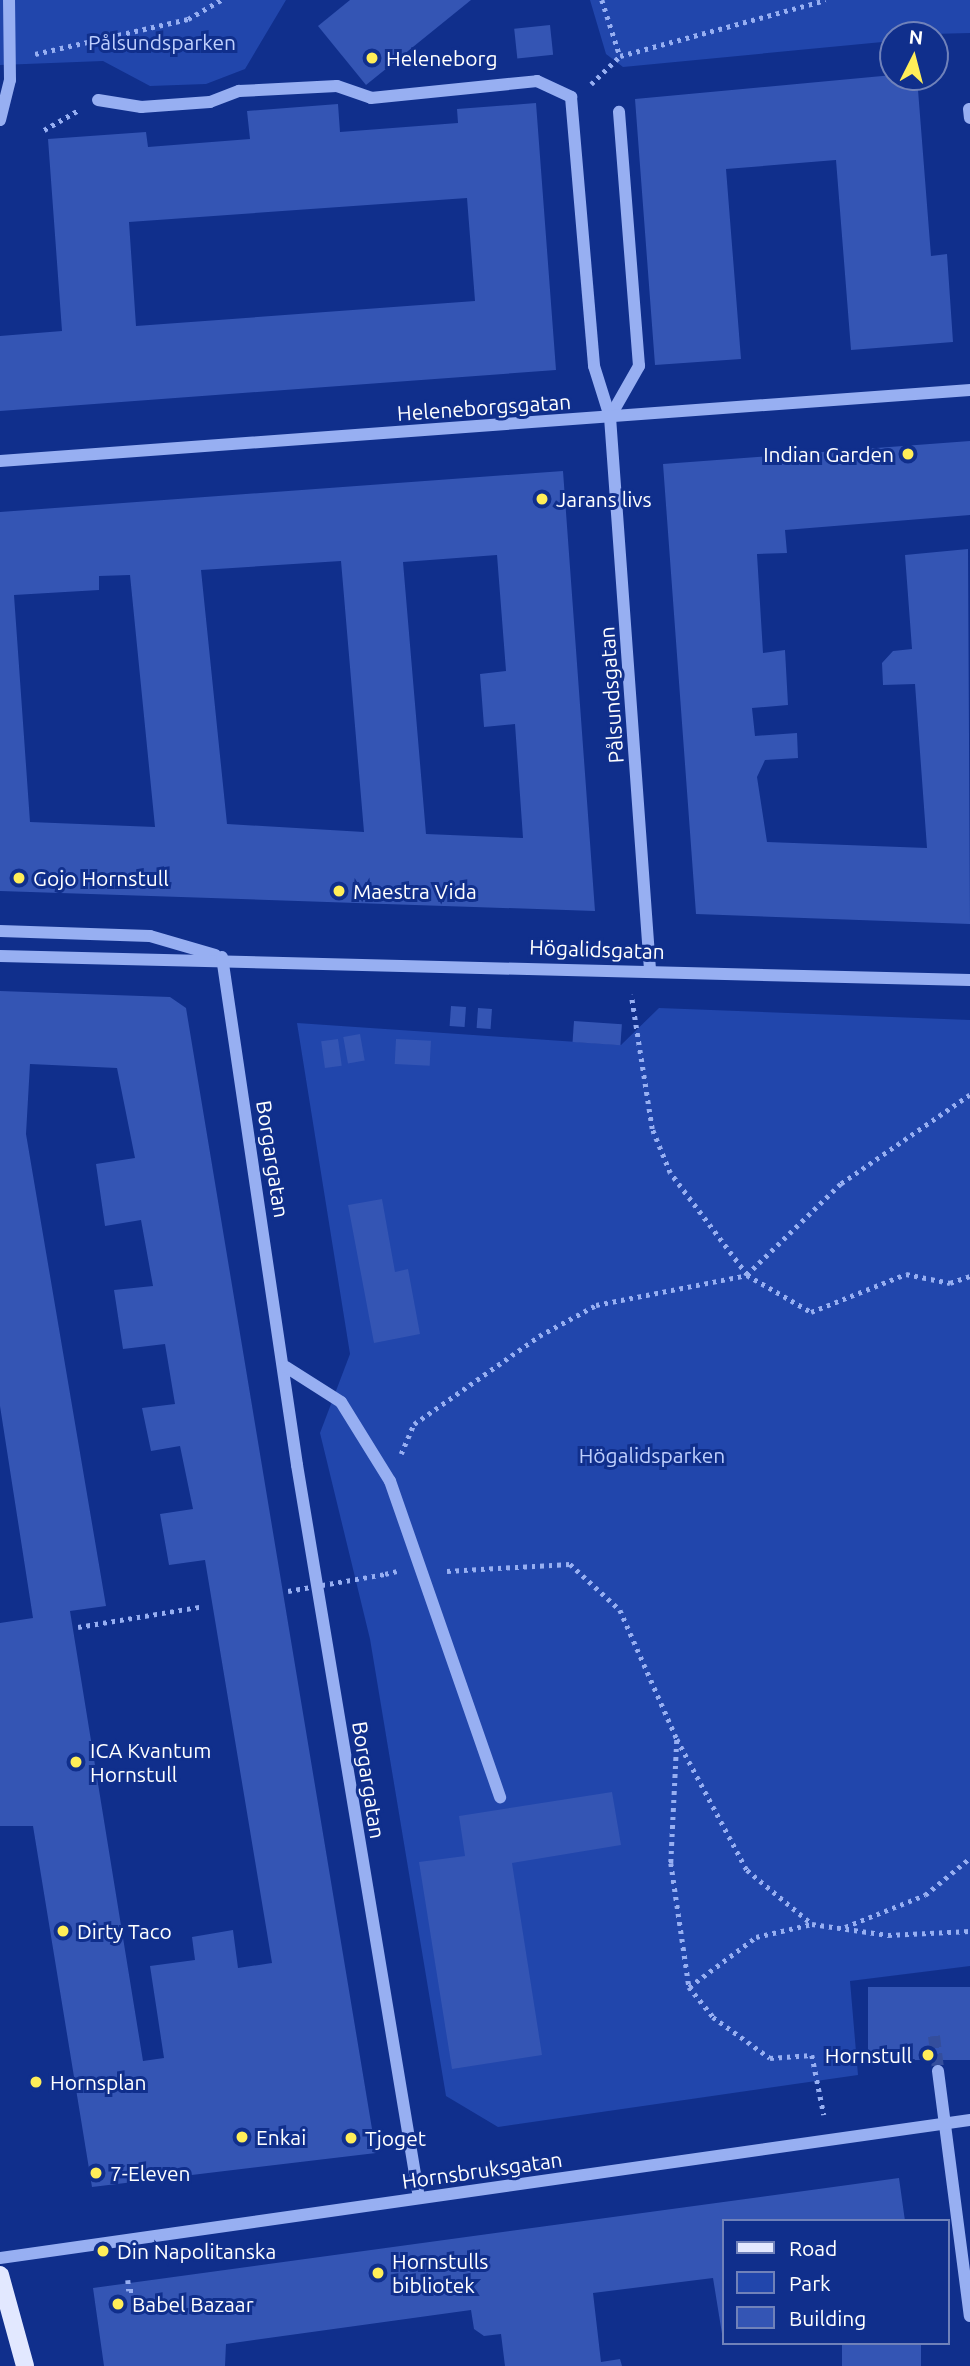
<!DOCTYPE html>
<meta charset="utf-8">
<style>
body{margin:0}
#map{position:relative;width:970px;height:2366px;overflow:hidden;background:#102f8c;font-family:Ubuntu,sans-serif}
div>[style]{position:absolute}
[style*='--x']{left:calc(var(--x)*1px);top:calc(var(--y)*1px);width:calc(var(--w)*1px);rotate:calc(var(--a)*1deg)}
.green>*{inset:0;background:#2146ac}
.building>*{inset:0;background:#3455b4;transform-origin:0 0}
.minor-tunnel>*{height:12px;margin-top:-6px;transform-origin:0;background:repeating-linear-gradient(90deg,#344e9d 0 12px,transparent 0 18px)}
.path>*{height:4.5px;margin-top:-2.25px;transform-origin:0;background:repeating-linear-gradient(90deg,#97aff2 0 3.5px,transparent 0 8.5px)}
.minor>*{height:12px;margin:-6px;padding:0 6px;transform-origin:6px;border-radius:6px;background:#97aff2}
.major>*{height:18px;margin:-9px;padding:0 9px;transform-origin:9px;border-radius:9px;background:#e2e8ff}
.path-bridge>*{height:4.5px;margin-top:-2.25px;transform-origin:0;background:repeating-linear-gradient(90deg,#97aff2 0 3.5px,transparent 0 8.5px)}
.dots>*{width:19px;height:19px;translate:-50% -50%;box-sizing:border-box;border:4px solid #102f8c;border-radius:50%}
span{translate:-50% -50%;white-space:nowrap;text-align:center;line-height:1.15;-webkit-text-stroke:6px #102f8c;paint-order:stroke}
.park-label{font-size:21px;color:#becffd}
.poi-label{font-size:21px;color:#fff}
.left{translate:0 -50%;text-align:left}
.right{translate:-100% -50%;text-align:right}
.street-label{font-size:21px;color:#fff}
.legend{position:absolute;left:722px;top:2219px;width:228px;height:126px;box-sizing:border-box;background:#102f8c;border:2px solid #7082ba;margin:0;padding:9px 12px;list-style:none;font-size:21px;color:#fff}
.legend li{display:flex;align-items:center;gap:14px;height:35px}
.legend b{width:35px;border:2px solid #7082ba}
.north{position:absolute;left:879px;top:21px;width:70px;height:70px;box-sizing:border-box;background:#102f8c;border:2px solid #7082ba;border-radius:50%;rotate:6deg;font-size:19px;font-weight:700;line-height:28px;text-align:center;color:#fff}
.north::after{content:'';display:block;margin:auto;width:24px;height:32px;background:#ffee58;clip-path:polygon(50% 0,100% 100%,50% 72%,0 100%)}
</style>
<div id="map">
<div class="green">
<div style="clip-path:polygon(0 0,286px 0,245px 69px,206px 84px,150px 86px,103px 61px,0 65px)"></div>
<div style="clip-path:polygon(590px 0,970px 0,970px 33px,893px 35px,893px 41px,623px 67px,606px 54px)"></div>
<div style="clip-path:polygon(659px 1008px,970px 1020px,970px 1966px,850px 1981px,858px 2075px,498px 2127px,446px 2096px,370px 1639px,320px 1433px,350px 1354px,297px 1023px,621px 1045px)"></div>
</div>
<div class="building">
<div style="clip-path:polygon(350px 0,471px 0,366px 85px,318px 26px)"></div>
<div style="left:550px;top:25px;width:30px;height:36px;rotate:84deg"></div>
<div style="clip-path:polygon(893px 75px,917px 77px,931px 256px,947px 254px,953px 342px,851px 350px,836px 160px,726px 169px,741px 359px,655px 365px,635px 99px)"></div>
<div style="clip-path:polygon(evenodd,536px 103px,556px 370px,0 411px,0 336px,62px 331px,48px 139px,146px 132px,148px 147px,250px 139px,247px 111px,338px 104px,340px 132px,458px 123px,457px 109px,536px 103px,467px 198px,475px 301px,136px 326px,129px 222px,467px 198px)"></div>
<div style="clip-path:polygon(970px 441px,970px 515px,785px 530px,787px 553px,757px 554px,763px 653px,785px 650px,788px 705px,752px 708px,755px 736px,797px 733px,798px 758px,765px 760px,757px 777px,767px 842px,927px 848px,915px 684px,883px 685px,882px 663px,893px 651px,912px 649px,905px 555px,968px 549px,970px 924px,696px 914px,663px 464px)"></div>
<div style="clip-path:polygon(evenodd,563px 471px,595px 911px,0 891px,0 512px,563px 471px,497px 555px,506px 671px,480px 674px,484px 727px,515px 724px,523px 838px,426px 834px,403px 562px,497px 555px,563px 471px,341px 561px,364px 832px,227px 824px,201px 570px,341px 561px,563px 471px,130px 575px,155px 827px,30px 822px,14px 595px,99px 590px,99px 576px,130px 575px)"></div>
<div style="clip-path:polygon(evenodd,0 991px,170px 997px,186px 1008px,376px 2153px,92px 2187px,33px 1826px,0 1826px,0 1623px,33px 1618px,0 1406px,0 991px,30px 1064px,117px 1068px,135px 1158px,96px 1164px,105px 1226px,141px 1220px,153px 1286px,114px 1290px,123px 1349px,165px 1344px,175px 1404px,142px 1408px,151px 1451px,180px 1446px,193px 1509px,160px 1514px,169px 1565px,205px 1560px,272px 1963px,238px 1968px,233px 1930px,192px 1937px,195px 1960px,150px 1966px,164px 2058px,143px 2061px,70px 1611px,106px 1606px,26px 1134px,30px 1064px)"></div>
<div style="left:451px;top:1006px;width:15px;height:20px;rotate:4deg"></div>
<div style="left:478px;top:1008px;width:14px;height:20px;rotate:4deg"></div>
<div style="left:574px;top:1021px;width:48px;height:21px;rotate:4deg"></div>
<div style="left:360px;top:1034px;width:27px;height:17px;rotate:80deg"></div>
<div style="left:338px;top:1039px;width:27px;height:17px;rotate:82deg"></div>
<div style="left:396px;top:1039px;width:35px;height:25px;rotate:3deg"></div>
<div style="clip-path:polygon(382px 1199px,395px 1272px,408px 1269px,420px 1334px,374px 1343px,348px 1205px)"></div>
<div style="clip-path:polygon(612px 1792px,621px 1845px,512px 1863px,542px 2055px,452px 2069px,419px 1862px,465px 1856px,459px 1816px)"></div>
<div style="left:970px;top:1987px;width:73px;height:102px;rotate:90deg"></div>
<div style="clip-path:polygon(899px 2178px,905px 2221px,723px 2221px,723px 2340px,713px 2278px,593px 2293px,601px 2362px,620px 2359px,622px 2366px,505px 2366px,501px 2334px,484px 2336px,474px 2329px,471px 2310px,226px 2344px,225px 2366px,104px 2366px,93px 2288px)"></div>
<div style="left:842px;top:2343px;width:79px;height:23px"></div>
</div>
<div class="minor-tunnel">
<div style="--x:934;--y:2036;--w:35;--a:83"></div>
</div>
<div class="path">
<div style="--x:602;--y:0;--w:59;--a:72.2"></div>
<div style="--x:35;--y:54;--w:157;--a:-12.9"></div>
<div style="--x:188;--y:19;--w:38;--a:-30"></div>
<div style="--x:591;--y:84;--w:40;--a:-44"></div>
<div style="--x:620;--y:56;--w:213;--a:-15.2"></div>
<div style="--x:44;--y:130;--w:38;--a:-30"></div>
<div style="--x:970;--y:1095;--w:157;--a:145.4"></div>
<div style="--x:841;--y:1184;--w:131;--a:135.9"></div>
<div style="--x:747;--y:1275;--w:74;--a:30"></div>
<div style="--x:811;--y:1312;--w:102;--a:-21.8"></div>
<div style="--x:906;--y:1274;--w:45;--a:11.6"></div>
<div style="--x:950;--y:1283;--w:21;--a:-19"></div>
<div style="--x:401;--y:1454;--w:33;--a:-67"></div>
<div style="--x:414;--y:1424;--w:153;--a:-35.1"></div>
<div style="--x:539;--y:1336;--w:65;--a:-28.5"></div>
<div style="--x:596;--y:1305;--w:154;--a:-11.2"></div>
<div style="--x:747;--y:1275;--w:128;--a:-127"></div>
<div style="--x:670;--y:1173;--w:48;--a:-112.2"></div>
<div style="--x:652;--y:1129;--w:136;--a:-98.9"></div>
<div style="--x:447;--y:1571;--w:123;--a:-3.3"></div>
<div style="--x:570;--y:1564;--w:68;--a:42.6"></div>
<div style="--x:620;--y:1610;--w:141;--a:66.2"></div>
<div style="--x:677;--y:1739;--w:149;--a:61.9"></div>
<div style="--x:747;--y:1870;--w:85;--a:39.7"></div>
<div style="--x:812;--y:1924;--w:77;--a:8.2"></div>
<div style="--x:888;--y:1935;--w:82;--a:-2.8"></div>
<div style="--x:385;--y:1574;--w:12;--a:-14"></div>
<div style="--x:78;--y:1627;--w:123;--a:-9.4"></div>
<div style="--x:677;--y:1740;--w:123;--a:92.8"></div>
<div style="--x:671;--y:1863;--w:125;--a:81.7"></div>
<div style="--x:689;--y:1987;--w:38;--a:51"></div>
<div style="--x:713;--y:2017;--w:70;--a:35.7"></div>
<div style="--x:770;--y:2058;--w:42;--a:-4.1"></div>
<div style="--x:812;--y:2055;--w:61;--a:78.7"></div>
<div style="--x:845;--y:1927;--w:86;--a:-21.8"></div>
<div style="--x:925;--y:1895;--w:58;--a:-39.4"></div>
<div style="--x:689;--y:1987;--w:84;--a:-36.7"></div>
<div style="--x:756;--y:1937;--w:57;--a:-13.1"></div>
<div style="--x:128;--y:2280;--w:11;--a:85"></div>
<div style="--x:129;--y:2291;--w:7;--a:0"></div>
</div>
<div class="minor">
<div style="--x:98;--y:100;--w:44;--a:9.2"></div>
<div style="--x:141;--y:107;--w:69;--a:-4.1"></div>
<div style="--x:210;--y:102;--w:31;--a:-21"></div>
<div style="--x:239;--y:91;--w:98;--a:-2.9"></div>
<div style="--x:337;--y:86;--w:36;--a:19"></div>
<div style="--x:371;--y:98;--w:167;--a:-5.8"></div>
<div style="--x:537;--y:81;--w:38;--a:25"></div>
<div style="--x:571;--y:97;--w:270;--a:85.1"></div>
<div style="--x:594;--y:366;--w:53;--a:72.6"></div>
<div style="--x:610;--y:417;--w:554;--a:85.86"></div>
<div style="--x:969;--y:109;--w:9;--a:84"></div>
<div style="--x:0;--y:120;--w:41;--a:-76"></div>
<div style="--x:10;--y:80;--w:80;--a:-90.7"></div>
<div style="--x:610;--y:417;--w:59;--a:-60.4"></div>
<div style="--x:639;--y:366;--w:255;--a:-94.5"></div>
<div style="--x:0;--y:461;--w:973;--a:-4.19"></div>
<div style="--x:0;--y:931;--w:150;--a:1.9"></div>
<div style="--x:150;--y:936;--w:68;--a:16.3"></div>
<div style="--x:0;--y:956;--w:970;--a:1.42"></div>
<div style="--x:222;--y:957;--w:514;--a:81.6"></div>
<div style="--x:297;--y:1465;--w:743;--a:80.55"></div>
<div style="--x:286;--y:1367;--w:65;--a:32.5"></div>
<div style="--x:341;--y:1402;--w:93;--a:58.2"></div>
<div style="--x:390;--y:1481;--w:335;--a:70.8"></div>
<div style="--x:938;--y:2071;--w:247;--a:82.6"></div>
<div style="--x:0;--y:2258;--w:980;--a:-8.1"></div>
</div>
<div class="major">
<div style="--x:0;--y:2275;--w:94;--a:74.6"></div>
</div>
<div class="path-bridge">
<div style="--x:288;--y:1591;--w:98;--a:-9.9"></div>
</div>
<div class="dots">
<div style="left:372px;top:58px;background:#ffee58"></div>
<div style="left:908px;top:454px;background:#ffee58"></div>
<div style="left:542px;top:499px;background:#ffee58"></div>
<div style="left:19px;top:878px;background:#ffee58"></div>
<div style="left:339px;top:891px;background:#ffee58"></div>
<div style="left:76px;top:1762px;background:#ffee58"></div>
<div style="left:63px;top:1931px;background:#ffee58"></div>
<div style="left:928px;top:2055px;background:#ffee58"></div>
<div style="left:36px;top:2082px;background:#ffee58"></div>
<div style="left:242px;top:2137px;background:#ffee58"></div>
<div style="left:351px;top:2138px;background:#ffee58"></div>
<div style="left:96px;top:2173px;background:#ffee58"></div>
<div style="left:103px;top:2251px;background:#ffee58"></div>
<div style="left:378px;top:2273px;background:#ffee58"></div>
<div style="left:118px;top:2304px;background:#ffee58"></div>
</div>
<div class="park-label">
<span style="left:162px;top:42px">Pålsundsparken</span>
<span style="left:652px;top:1455px">Högalidsparken</span>
</div>
<div class="poi-label">
<span class="left" style="left:386px;top:58px">Heleneborg</span>
<span class="right" style="left:894px;top:454px">Indian Garden</span>
<span class="left" style="left:556px;top:499px">Jarans livs</span>
<span class="left" style="left:33px;top:878px">Gojo Hornstull</span>
<span class="left" style="left:353px;top:891px">Maestra Vida</span>
<span class="left" style="left:90px;top:1762px">ICA Kvantum<br>Hornstull</span>
<span class="left" style="left:77px;top:1931px">Dirty Taco</span>
<span class="right" style="left:912px;top:2055px">Hornstull</span>
<span class="left" style="left:50px;top:2082px">Hornsplan</span>
<span class="left" style="left:256px;top:2137px">Enkai</span>
<span class="left" style="left:365px;top:2138px">Tjoget</span>
<span class="left" style="left:110px;top:2173px">7-Eleven</span>
<span class="left" style="left:117px;top:2251px">Din Napolitanska</span>
<span class="left" style="left:392px;top:2273px">Hornstulls<br>bibliotek</span>
<span class="left" style="left:132px;top:2304px">Babel Bazaar</span>
</div>
<div class="street-label">
<span style="left:484px;top:407px;rotate:-4deg">Heleneborgsgatan</span>
<span style="left:611px;top:695px;rotate:-94deg">Pålsundsgatan</span>
<span style="left:597px;top:949px;rotate:2deg">Högalidsgatan</span>
<span style="left:273px;top:1159px;rotate:81deg">Borgargatan</span>
<span style="left:369px;top:1780px;rotate:81deg">Borgargatan</span>
<span style="left:482px;top:2170px;rotate:-8deg">Hornsbruksgatan</span>
</div>
<ul class="legend">
<li><b style="height:9px;background:#e2e8ff"></b>Road</li>
<li><b style="height:19px;background:#2146ac"></b>Park</li>
<li><b style="height:19px;background:#3455b4"></b>Building</li>
</ul>
<div class="north">N</div>
</div>
